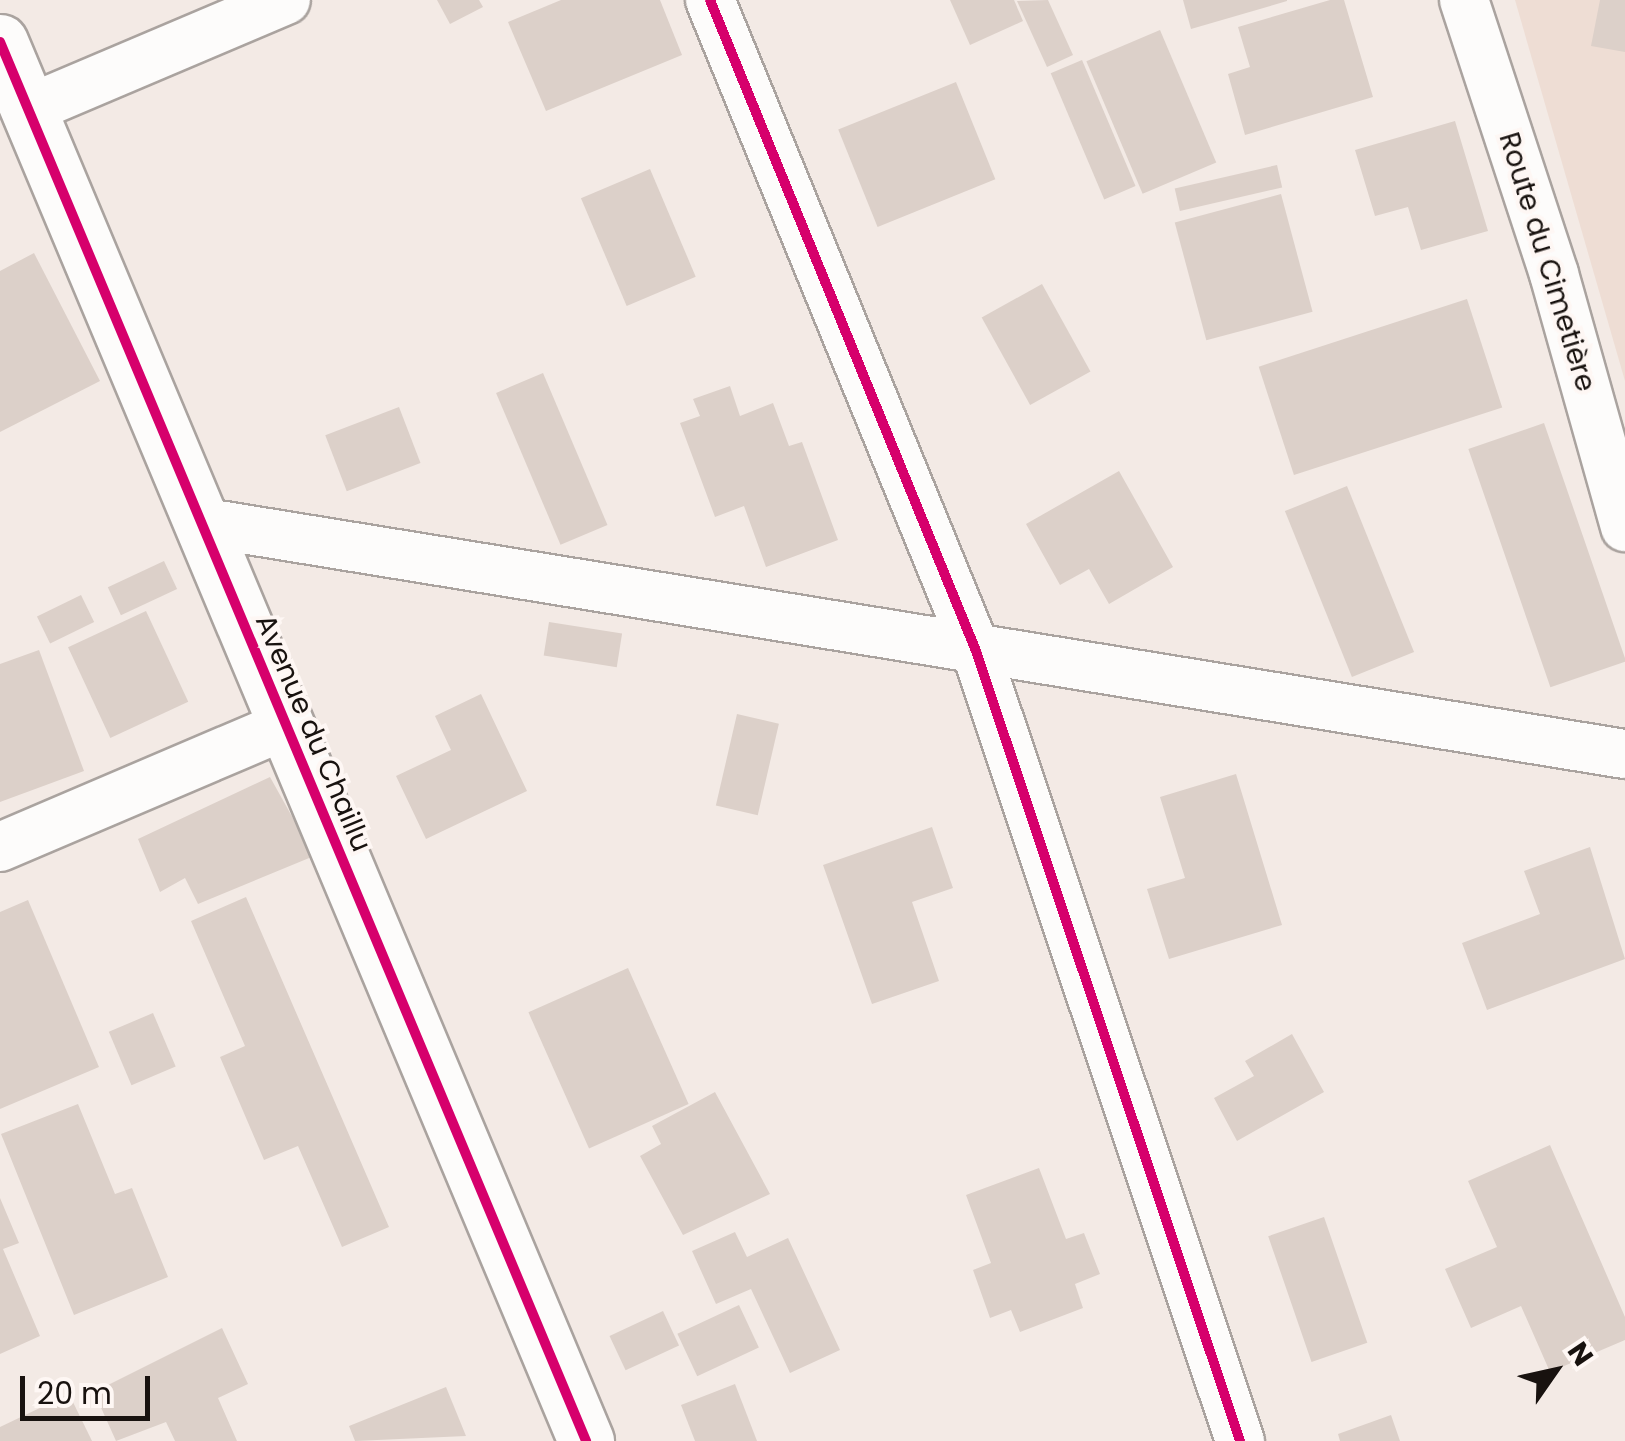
<!DOCTYPE html>
<meta charset="utf-8">
<style>
body{margin:0}
#map{position:relative;width:1625px;height:1441px;overflow:hidden;background:#f3eae5;font-family:Poppins,sans-serif}
div>[style]{position:absolute}
[style*='--x']{left:calc(var(--x)*1px);top:calc(var(--y)*1px);width:calc(var(--w)*1px);rotate:calc(var(--a)*1deg)}
.built>*{inset:0;background:#eeddd4}
.building>*{inset:0;background:#dcd0c9;transform-origin:0 0}
.roads{filter:drop-shadow(2px 0 #aaa39f) drop-shadow(-2px 0 #aaa39f) drop-shadow(0 2px #aaa39f) drop-shadow(0 -2px #aaa39f)}
.minor>*{height:48px;margin:-24px;padding:0 24px;transform-origin:24px;border-radius:24px;background:#fdfcfb}
.tertiary>*{height:55px;margin:-27.5px;padding:0 27.5px;transform-origin:27.5px;border-radius:27.5px;background:#fdfcfb}
.cycleway>*{height:10px;margin:-5px;padding:0 5px;transform-origin:5px;border-radius:5px;background:#d6006c}
span{translate:-50% -50%;white-space:nowrap;text-align:center;line-height:1.15;-webkit-text-stroke:8px #fef7f4;paint-order:stroke}
.street-label{font-size:28px;color:#18120f}
.north{position:absolute;left:1505px;top:1321px;width:100px;height:100px;-webkit-text-stroke:8px #fef7f4;paint-order:stroke;rotate:56deg;font-size:28px;font-weight:700;line-height:40px;text-align:center;color:#18120f}
.north::after{content:'';display:block;margin:auto;width:35px;height:45px;background:#18120f;clip-path:polygon(50% 0,100% 100%,50% 72%,0 100%)}
.scale{position:absolute;left:20px;top:1376px;width:130px;height:45px;box-sizing:border-box;border:5px solid #18120f;border-top:0;padding-left:12px;font-size:30px;line-height:35px;white-space:nowrap;color:#18120f;-webkit-text-stroke:8px #fef7f4;paint-order:stroke}
</style>
<div id="map">
<div class="built">
<div style="clip-path:polygon(1515px 0,1625px 0,1625px 381px)"></div>
</div>
<div class="building">
<div style="clip-path:polygon(437px 0,479px 0,483px 7px,450px 24px)"></div>
<div style="clip-path:polygon(561px 0,660px 0,682px 55px,546px 111px,508px 22px)"></div>
<div style="clip-path:polygon(950px 0,1014px 0,1023px 21px,970px 45px)"></div>
<div style="clip-path:polygon(1048px 0,1073px 55px,1047px 67px,1017px 1px)"></div>
<div style="clip-path:polygon(1183px 0,1287px 0,1287px 1px,1191px 29px)"></div>
<div style="clip-path:polygon(1330px 0,1344px 0,1373px 97px,1245px 135px,1228px 74px,1250px 67px,1238px 27px)"></div>
<div style="clip-path:polygon(1600px 0,1625px 0,1625px 52px,1591px 46px)"></div>
<div style="left:1160px;top:30px;width:144px;height:80px;rotate:67deg"></div>
<div style="left:1082px;top:60px;width:137px;height:34px;rotate:67deg"></div>
<div style="left:956px;top:82px;width:105px;height:127px;rotate:68deg"></div>
<div style="clip-path:polygon(1455px 121px,1488px 231px,1421px 250px,1408px 207px,1375px 216px,1355px 150px)"></div>
<div style="left:1277px;top:165px;width:23px;height:105px;rotate:77deg"></div>
<div style="left:650px;top:169px;width:117px;height:75px;rotate:67deg"></div>
<div style="left:1281px;top:194px;width:122px;height:110px;rotate:75deg"></div>
<div style="clip-path:polygon(34px 253px,100px 381px,0 432px,0 271px)"></div>
<div style="left:1042px;top:284px;width:100px;height:69px;rotate:61deg"></div>
<div style="left:1467px;top:299px;width:114px;height:219px;rotate:72deg"></div>
<div style="left:543px;top:373px;width:165px;height:51px;rotate:67deg"></div>
<div style="clip-path:polygon(730px 386px,740px 416px,773px 403px,789px 446px,802px 442px,838px 540px,766px 567px,744px 506px,715px 517px,680px 423px,700px 416px,693px 399px)"></div>
<div style="left:399px;top:407px;width:60px;height:79px;rotate:69deg"></div>
<div style="left:1544px;top:423px;width:252px;height:80px;rotate:71deg"></div>
<div style="clip-path:polygon(1119px 471px,1173px 567px,1109px 604px,1089px 569px,1060px 585px,1026px 524px)"></div>
<div style="left:1347px;top:486px;width:179px;height:67px;rotate:68deg"></div>
<div style="left:164px;top:561px;width:31px;height:62px;rotate:65deg"></div>
<div style="left:81px;top:595px;width:30px;height:49px;rotate:64deg"></div>
<div style="left:146px;top:611px;width:100px;height:86px;rotate:65deg"></div>
<div style="left:549px;top:622px;width:74px;height:34px;rotate:9deg"></div>
<div style="clip-path:polygon(39px 650px,84px 771px,0 802px,0 664px)"></div>
<div style="clip-path:polygon(481px 694px,527px 791px,426px 839px,396px 776px,451px 750px,435px 716px)"></div>
<div style="left:737px;top:714px;width:43px;height:94px;rotate:13deg"></div>
<div style="clip-path:polygon(1236px 774px,1282px 925px,1169px 959px,1147px 889px,1185px 878px,1160px 797px)"></div>
<div style="clip-path:polygon(270px 777px,314px 856px,198px 904px,185px 878px,160px 892px,138px 839px)"></div>
<div style="clip-path:polygon(932px 827px,953px 888px,912px 902px,939px 981px,872px 1004px,823px 865px)"></div>
<div style="clip-path:polygon(1590px 847px,1625px 959px,1487px 1010px,1462px 943px,1540px 914px,1524px 871px)"></div>
<div style="clip-path:polygon(246px 897px,389px 1227px,342px 1247px,298px 1146px,264px 1160px,220px 1057px,245px 1046px,191px 921px)"></div>
<div style="clip-path:polygon(28px 900px,99px 1067px,0 1109px,0 912px)"></div>
<div style="left:628px;top:968px;width:149px;height:109px;rotate:66deg"></div>
<div style="left:153px;top:1013px;width:58px;height:48px;rotate:67deg"></div>
<div style="clip-path:polygon(1292px 1034px,1324px 1092px,1237px 1141px,1214px 1098px,1254px 1076px,1245px 1061px)"></div>
<div style="clip-path:polygon(715px 1092px,770px 1194px,683px 1235px,640px 1156px,661px 1144px,652px 1126px)"></div>
<div style="clip-path:polygon(78px 1104px,115px 1194px,132px 1188px,168px 1277px,74px 1315px,1px 1134px)"></div>
<div style="clip-path:polygon(1550px 1145px,1625px 1317px,1625px 1340px,1550px 1372px,1521px 1306px,1471px 1328px,1445px 1269px,1497px 1247px,1468px 1181px)"></div>
<div style="clip-path:polygon(1039px 1168px,1066px 1239px,1084px 1233px,1100px 1274px,1075px 1284px,1083px 1308px,1020px 1332px,1011px 1310px,990px 1318px,973px 1270px,991px 1263px,966px 1195px)"></div>
<div style="clip-path:polygon(0 1198px,19px 1243px,3px 1249px,40px 1336px,0 1354px)"></div>
<div style="left:1324px;top:1217px;width:133px;height:59px;rotate:71deg"></div>
<div style="clip-path:polygon(735px 1232px,747px 1257px,788px 1238px,840px 1350px,790px 1373px,751px 1289px,716px 1304px,692px 1251px)"></div>
<div style="left:739px;top:1305px;width:47px;height:68px;rotate:65deg"></div>
<div style="left:663px;top:1311px;width:38px;height:59px;rotate:65deg"></div>
<div style="clip-path:polygon(222px 1328px,248px 1384px,218px 1398px,237px 1441px,175px 1441px,166px 1422px,116px 1441px,94px 1392px)"></div>
<div style="clip-path:polygon(735px 1384px,757px 1441px,695px 1441px,681px 1405px)"></div>
<div style="clip-path:polygon(446px 1387px,466px 1436px,355px 1441px,349px 1426px)"></div>
<div style="clip-path:polygon(69px 1394px,92px 1441px,0 1441px,0 1427px)"></div>
<div style="clip-path:polygon(1391px 1415px,1400px 1441px,1340px 1441px,1338px 1434px)"></div>
</div>
<div class="roads">
<div class="minor">
<div style="--x:710;--y:0;--w:703;--a:67.77"></div>
<div style="--x:976;--y:651;--w:833;--a:71.52"></div>
<div style="--x:1464;--y:0;--w:288;--a:71.8"></div>
<div style="--x:1554;--y:274;--w:263;--a:74.3"></div>
<div style="--x:29;--y:109;--w:279;--a:-23"></div>
<div style="--x:200;--y:522;--w:1444;--a:9.25"></div>
<div style="--x:0;--y:847;--w:311;--a:-23.1"></div>
</div>
<div class="tertiary">
<div style="--x:0;--y:42;--w:1517;--a:67.27"></div>
</div>
</div>
<div class="cycleway">
<div style="--x:710;--y:0;--w:703;--a:67.77"></div>
<div style="--x:976;--y:651;--w:833;--a:71.52"></div>
<div style="--x:0;--y:42;--w:1517;--a:67.27"></div>
</div>
<div class="street-label">
<span style="left:1547px;top:262px;rotate:73deg">Route du Cimetière</span>
<span style="left:313px;top:733px;rotate:67deg">Avenue du Chaillu</span>
</div>
<div class="north">N</div>
<div class="scale">20 m</div>
</div>
